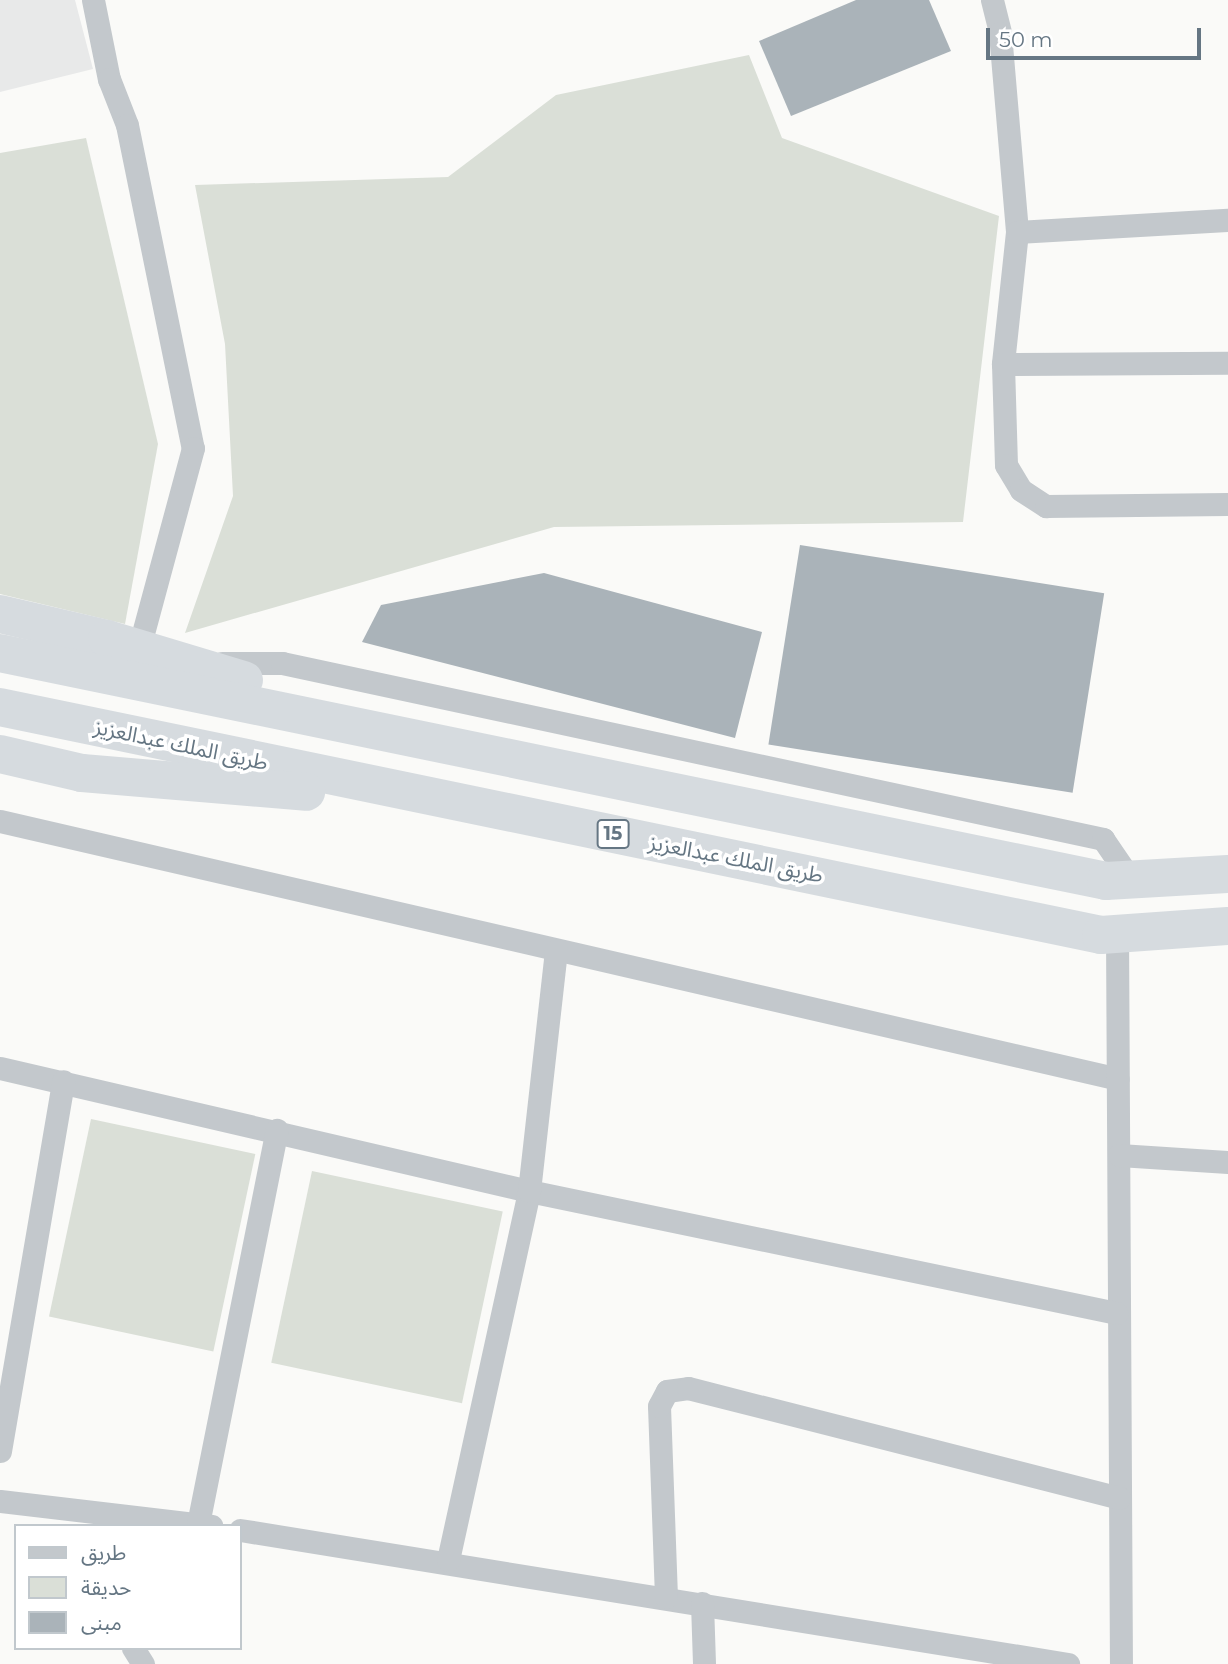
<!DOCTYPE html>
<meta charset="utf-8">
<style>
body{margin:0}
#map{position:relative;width:1228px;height:1664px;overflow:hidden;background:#fafaf8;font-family:Montserrat,"Noto Sans Arabic",sans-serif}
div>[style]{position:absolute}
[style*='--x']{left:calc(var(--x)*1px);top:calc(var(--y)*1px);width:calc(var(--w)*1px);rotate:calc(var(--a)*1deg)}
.built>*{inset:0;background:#e8e9e9}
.green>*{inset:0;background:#dadfd7;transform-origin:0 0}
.building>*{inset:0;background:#aab3b9;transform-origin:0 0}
.street>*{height:23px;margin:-11.5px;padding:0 11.5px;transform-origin:11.5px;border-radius:11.5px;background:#c3c8cc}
.highway>*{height:38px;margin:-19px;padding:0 19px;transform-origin:19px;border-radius:19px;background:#d6dbdf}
span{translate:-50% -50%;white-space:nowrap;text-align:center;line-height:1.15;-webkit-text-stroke:7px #fff;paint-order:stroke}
.shield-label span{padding:2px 5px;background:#fff;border:2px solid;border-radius:5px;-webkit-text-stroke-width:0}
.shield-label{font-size:19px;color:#657683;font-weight:700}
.street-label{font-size:21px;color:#657683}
.legend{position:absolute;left:14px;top:1524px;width:228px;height:126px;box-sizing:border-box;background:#fff;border:2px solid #c1c8cd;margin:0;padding:9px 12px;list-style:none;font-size:21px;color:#657683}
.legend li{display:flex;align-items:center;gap:14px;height:35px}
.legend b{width:35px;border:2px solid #c1c8cd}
.scale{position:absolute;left:986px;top:28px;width:215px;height:32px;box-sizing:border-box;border:4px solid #657683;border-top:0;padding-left:9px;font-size:21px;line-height:24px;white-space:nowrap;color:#657683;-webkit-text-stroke:5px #fff;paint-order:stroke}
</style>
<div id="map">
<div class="built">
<div style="clip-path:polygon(0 0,75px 0,93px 69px,0 92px)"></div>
</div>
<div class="green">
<div style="clip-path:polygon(749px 55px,782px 138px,999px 216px,963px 522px,554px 527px,185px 633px,233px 496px,225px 344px,195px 185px,448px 177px,556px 95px)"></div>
<div style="clip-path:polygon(86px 138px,158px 444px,125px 624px,0 594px,0 153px)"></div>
<div style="left:91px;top:1119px;width:168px;height:202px;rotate:12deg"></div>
<div style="left:312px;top:1171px;width:195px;height:196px;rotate:12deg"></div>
</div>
<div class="building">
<div style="clip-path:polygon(856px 0,929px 0,951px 51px,791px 116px,759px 41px)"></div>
<div style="left:800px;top:545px;width:308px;height:202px;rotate:9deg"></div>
<div style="clip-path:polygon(544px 573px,762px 632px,735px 738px,362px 642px,381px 605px)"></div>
</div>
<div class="street">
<div style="--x:93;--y:0;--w:81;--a:78.6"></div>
<div style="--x:109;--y:79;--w:49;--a:68.6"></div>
<div style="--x:127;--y:125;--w:330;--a:78.5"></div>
<div style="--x:193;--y:448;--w:207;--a:105.1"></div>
<div style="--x:992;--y:0;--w:34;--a:76"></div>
<div style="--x:1000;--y:33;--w:200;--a:85.1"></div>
<div style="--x:1017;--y:232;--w:133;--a:96.1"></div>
<div style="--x:1003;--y:364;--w:101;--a:88.3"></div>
<div style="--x:1006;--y:465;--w:29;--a:59"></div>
<div style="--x:1021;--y:490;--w:30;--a:33"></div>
<div style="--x:1046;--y:506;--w:182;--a:-0.6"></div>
<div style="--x:1017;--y:232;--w:211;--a:-3.3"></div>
<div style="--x:1003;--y:364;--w:225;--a:-0.3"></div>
<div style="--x:222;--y:663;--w:60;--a:0"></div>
<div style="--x:282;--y:663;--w:840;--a:12.1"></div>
<div style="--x:1103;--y:839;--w:50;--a:55.7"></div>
<div style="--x:0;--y:821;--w:1147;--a:12.99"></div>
<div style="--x:1117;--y:931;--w:733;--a:89.69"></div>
<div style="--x:0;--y:1068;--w:543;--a:13.09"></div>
<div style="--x:529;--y:1191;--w:600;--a:11.74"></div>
<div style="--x:1119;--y:1155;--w:109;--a:3.7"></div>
<div style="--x:0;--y:1451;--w:375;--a:-80.3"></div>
<div style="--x:0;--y:1501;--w:213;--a:6.7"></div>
<div style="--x:198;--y:1524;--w:402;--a:-78.7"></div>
<div style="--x:240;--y:1530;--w:839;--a:9.19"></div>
<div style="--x:448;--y:1560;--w:378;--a:-77.6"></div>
<div style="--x:529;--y:1191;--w:242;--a:-83.6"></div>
<div style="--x:666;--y:1597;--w:191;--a:-92.1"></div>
<div style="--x:659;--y:1406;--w:17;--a:-62"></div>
<div style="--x:667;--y:1391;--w:21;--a:-8"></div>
<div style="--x:688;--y:1388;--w:445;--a:14.3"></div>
<div style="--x:702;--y:1603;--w:61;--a:88.1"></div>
<div style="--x:133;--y:1648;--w:19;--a:58"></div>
</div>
<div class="highway">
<div style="--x:0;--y:614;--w:110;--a:13.2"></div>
<div style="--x:107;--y:639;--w:143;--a:16.7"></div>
<div style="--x:0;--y:653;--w:1129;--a:11.65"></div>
<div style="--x:1106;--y:881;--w:122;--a:-3.3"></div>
<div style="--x:0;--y:707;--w:1124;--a:11.7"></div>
<div style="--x:1101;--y:935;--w:127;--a:-4.1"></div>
<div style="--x:0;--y:754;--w:84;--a:13"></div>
<div style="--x:82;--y:773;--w:225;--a:4.8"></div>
</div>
<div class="shield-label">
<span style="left:613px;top:834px">15</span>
</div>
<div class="street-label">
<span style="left:181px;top:745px;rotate:12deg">طريق الملك عبدالعزيز</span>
<span style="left:736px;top:859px;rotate:11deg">طريق الملك عبدالعزيز</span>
</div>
<ul class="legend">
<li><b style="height:9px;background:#c3c8cc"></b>طريق</li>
<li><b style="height:19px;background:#dadfd7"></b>حديقة</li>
<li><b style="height:19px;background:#aab3b9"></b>مبنى</li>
</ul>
<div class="scale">50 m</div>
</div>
